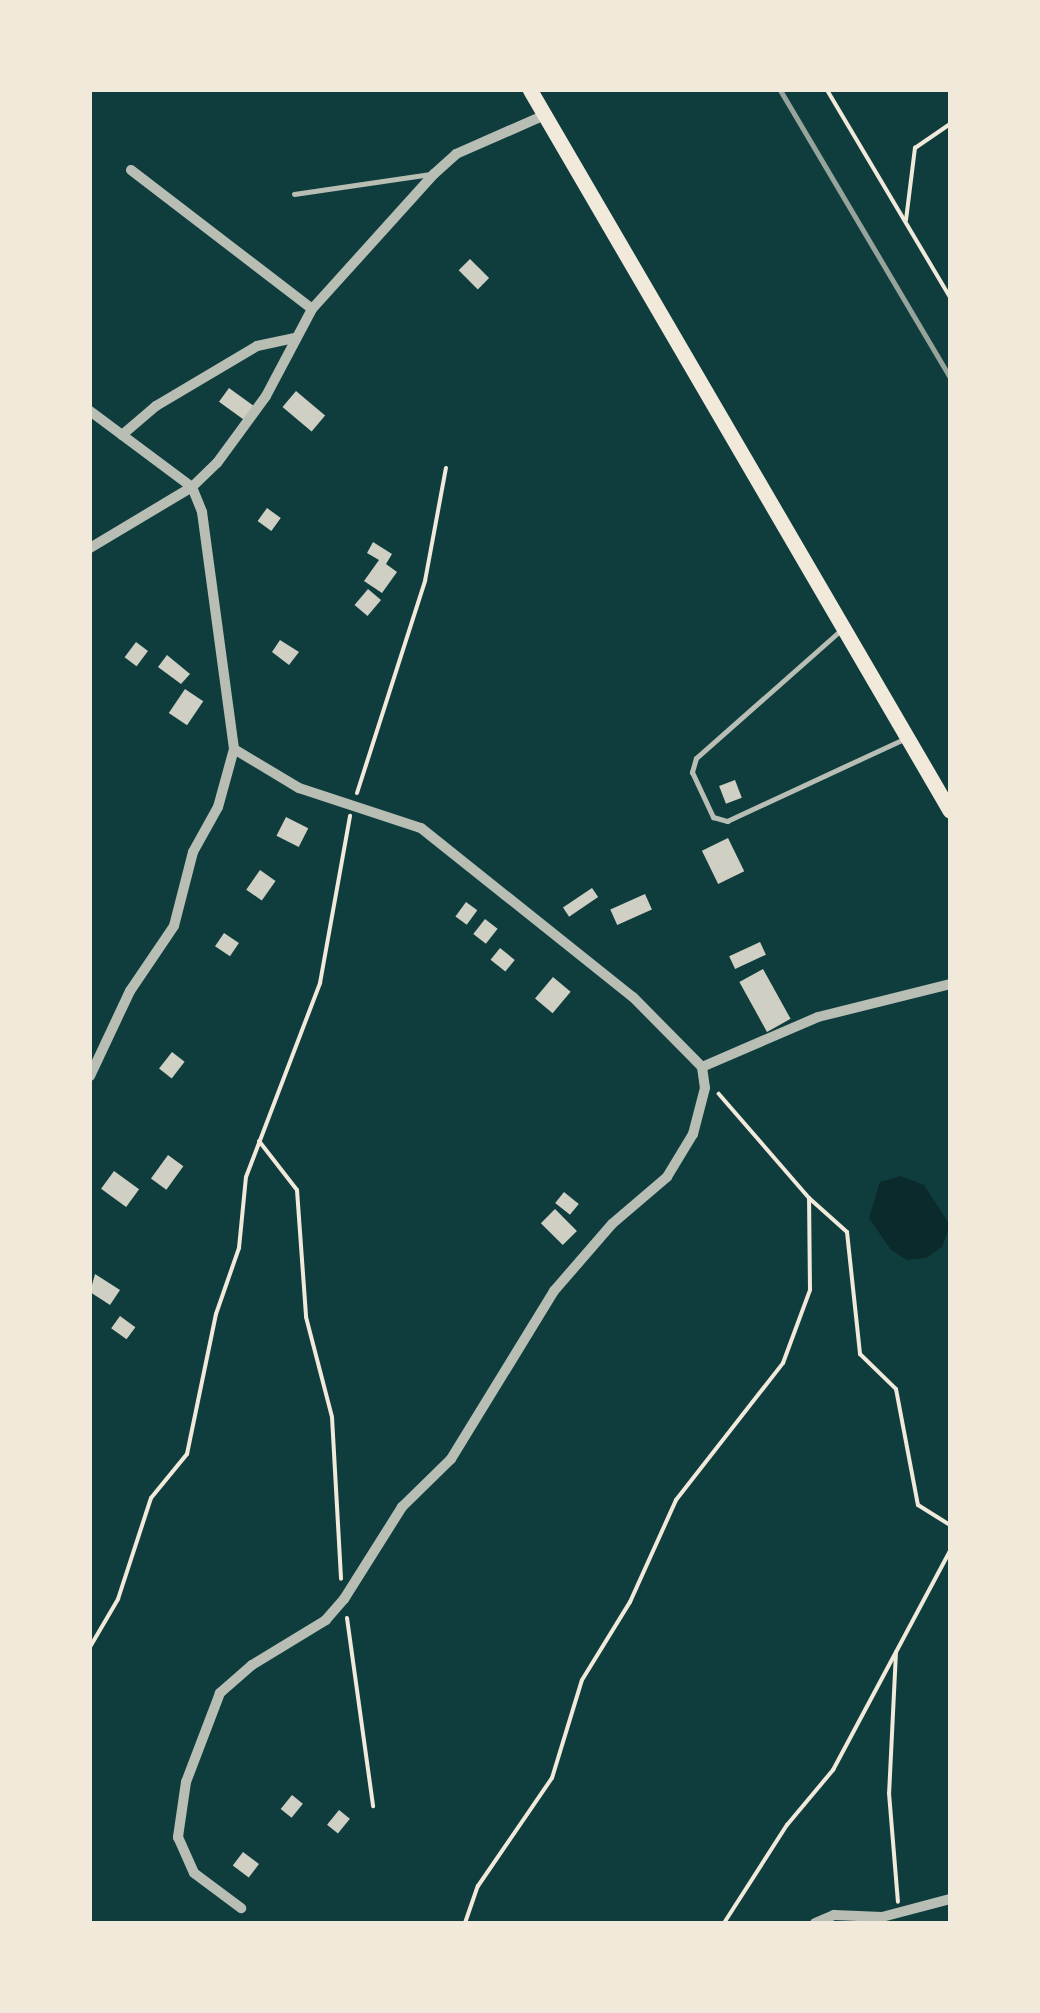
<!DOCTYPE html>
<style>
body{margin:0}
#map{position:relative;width:1040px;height:2013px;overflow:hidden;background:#0f3d3e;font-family:"Fira Sans",sans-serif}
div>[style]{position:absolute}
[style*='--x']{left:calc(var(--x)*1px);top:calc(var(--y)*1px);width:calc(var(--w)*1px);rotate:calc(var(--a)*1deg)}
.water>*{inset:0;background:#0a2a2b}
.building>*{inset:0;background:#cfcfc3;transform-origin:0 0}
.path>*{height:4px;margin:-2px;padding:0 2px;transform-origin:2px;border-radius:2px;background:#f1e9da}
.service>*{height:5px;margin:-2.5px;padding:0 2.5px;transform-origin:2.5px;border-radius:2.5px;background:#b8beb3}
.minor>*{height:10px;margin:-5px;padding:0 5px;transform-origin:5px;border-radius:5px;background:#b8beb3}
.secondary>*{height:15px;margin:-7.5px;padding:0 7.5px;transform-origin:7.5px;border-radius:7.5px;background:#f1e9da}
.rail>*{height:5px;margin:-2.5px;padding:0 2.5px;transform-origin:2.5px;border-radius:2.5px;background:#97a49c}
span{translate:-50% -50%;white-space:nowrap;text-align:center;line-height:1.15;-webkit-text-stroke:9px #f1e9da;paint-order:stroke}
.frame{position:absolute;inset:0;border:92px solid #f1e9da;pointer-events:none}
</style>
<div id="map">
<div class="water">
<div style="clip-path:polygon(901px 1176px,924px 1185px,950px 1225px,942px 1247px,926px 1258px,907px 1260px,891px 1250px,869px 1218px,880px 1182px)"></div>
</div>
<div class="building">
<div style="left:470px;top:259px;width:27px;height:16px;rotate:45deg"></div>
<div style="left:229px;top:388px;width:32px;height:17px;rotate:36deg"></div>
<div style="left:296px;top:391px;width:38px;height:21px;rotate:40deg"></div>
<div style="left:267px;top:508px;width:17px;height:16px;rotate:36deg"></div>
<div style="clip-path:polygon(373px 542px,392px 554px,386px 564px,397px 572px,382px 593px,364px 581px,379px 560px,367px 553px)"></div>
<div style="left:368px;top:589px;width:17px;height:21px;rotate:40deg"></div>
<div style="clip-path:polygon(280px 640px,299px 652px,289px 665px,272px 652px)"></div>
<div style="left:136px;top:642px;width:15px;height:19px;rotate:37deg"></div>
<div style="clip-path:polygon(167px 655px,190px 674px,181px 684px,158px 667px)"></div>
<div style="left:185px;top:689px;width:22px;height:29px;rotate:34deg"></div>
<div style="left:735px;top:780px;width:19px;height:17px;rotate:69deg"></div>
<div style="left:286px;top:817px;width:25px;height:21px;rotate:27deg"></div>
<div style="left:728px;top:838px;width:37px;height:29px;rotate:64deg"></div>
<div style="left:260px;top:870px;width:19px;height:24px;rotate:35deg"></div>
<div style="left:592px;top:888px;width:11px;height:35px;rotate:56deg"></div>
<div style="left:645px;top:894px;width:17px;height:38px;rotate:66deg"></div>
<div style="left:466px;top:902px;width:14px;height:18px;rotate:36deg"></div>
<div style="left:485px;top:919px;width:16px;height:19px;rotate:38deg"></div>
<div style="left:224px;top:933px;width:18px;height:16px;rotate:34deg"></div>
<div style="left:760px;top:942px;width:14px;height:34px;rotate:65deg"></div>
<div style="left:500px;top:948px;width:19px;height:15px;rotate:39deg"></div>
<div style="left:763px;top:969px;width:57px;height:27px;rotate:61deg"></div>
<div style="left:553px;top:977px;width:23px;height:28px;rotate:40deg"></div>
<div style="left:172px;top:1052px;width:16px;height:21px;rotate:38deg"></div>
<div style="left:168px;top:1155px;width:19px;height:29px;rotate:36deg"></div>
<div style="left:114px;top:1171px;width:31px;height:22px;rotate:36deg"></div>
<div style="left:564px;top:1192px;width:19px;height:14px;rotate:39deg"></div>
<div style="left:555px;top:1209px;width:31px;height:20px;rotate:45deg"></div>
<div style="clip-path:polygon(95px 1274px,120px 1290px,110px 1305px,90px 1292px)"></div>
<div style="left:120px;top:1316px;width:19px;height:15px;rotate:36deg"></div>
<div style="left:292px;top:1795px;width:14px;height:18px;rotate:39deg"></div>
<div style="left:339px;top:1810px;width:14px;height:19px;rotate:39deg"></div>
<div style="left:243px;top:1852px;width:20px;height:17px;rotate:37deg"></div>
</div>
<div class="path">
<div style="--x:827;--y:90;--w:241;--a:59.3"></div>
<div style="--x:906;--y:220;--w:73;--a:-82.9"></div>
<div style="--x:915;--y:148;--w:42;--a:-34.4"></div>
<div style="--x:357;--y:793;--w:223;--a:-72.2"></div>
<div style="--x:425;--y:581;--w:115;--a:-79.5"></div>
<div style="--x:259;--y:1141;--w:62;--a:52.2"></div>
<div style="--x:297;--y:1190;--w:127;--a:85.9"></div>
<div style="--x:306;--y:1317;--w:103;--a:75.4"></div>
<div style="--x:332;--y:1417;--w:162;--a:86.8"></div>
<div style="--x:809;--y:1198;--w:51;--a:41.8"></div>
<div style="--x:847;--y:1232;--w:123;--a:83.9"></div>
<div style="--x:860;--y:1354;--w:50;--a:44.2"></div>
<div style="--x:896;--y:1389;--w:118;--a:79.3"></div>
<div style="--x:918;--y:1505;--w:38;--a:32"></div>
<div style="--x:347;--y:1618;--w:190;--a:82.1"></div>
<div style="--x:90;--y:1647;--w:56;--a:-59.7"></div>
<div style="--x:118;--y:1599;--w:106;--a:-71.9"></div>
<div style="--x:151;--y:1498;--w:57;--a:-50.7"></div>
<div style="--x:187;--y:1454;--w:143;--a:-78.3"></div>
<div style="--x:216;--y:1314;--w:70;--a:-70.8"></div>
<div style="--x:239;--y:1248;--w:71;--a:-84.4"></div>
<div style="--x:246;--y:1177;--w:208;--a:-69.1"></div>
<div style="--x:320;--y:983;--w:170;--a:-79.8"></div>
<div style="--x:896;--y:1652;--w:141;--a:92.8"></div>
<div style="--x:889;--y:1793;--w:109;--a:85.3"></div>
<div style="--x:465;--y:1923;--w:39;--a:-71"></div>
<div style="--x:478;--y:1886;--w:131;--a:-55.6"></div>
<div style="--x:552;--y:1778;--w:102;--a:-73"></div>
<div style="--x:582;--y:1680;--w:92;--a:-58.4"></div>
<div style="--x:630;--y:1602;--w:112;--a:-65.7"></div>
<div style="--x:676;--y:1500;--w:174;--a:-52"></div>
<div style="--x:783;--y:1363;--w:78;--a:-69.7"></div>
<div style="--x:810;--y:1290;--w:92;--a:-90.6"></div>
<div style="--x:809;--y:1198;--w:138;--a:-130.9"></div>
<div style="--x:724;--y:1923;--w:117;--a:-57.3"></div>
<div style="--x:787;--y:1825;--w:72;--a:-50.1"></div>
<div style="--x:833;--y:1770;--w:248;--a:-61.9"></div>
</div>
<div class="service">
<div style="--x:294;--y:194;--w:138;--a:-8.3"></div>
<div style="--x:842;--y:629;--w:195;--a:138.5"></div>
<div style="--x:696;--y:758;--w:15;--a:106"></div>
<div style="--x:692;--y:772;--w:50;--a:65"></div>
<div style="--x:713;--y:817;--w:15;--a:16"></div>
<div style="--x:727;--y:821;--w:195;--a:-24.9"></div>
</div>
<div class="minor">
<div style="--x:131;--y:170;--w:228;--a:37.5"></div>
<div style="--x:90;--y:411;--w:127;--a:36.7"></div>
<div style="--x:192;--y:487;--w:27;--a:68"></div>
<div style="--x:202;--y:512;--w:239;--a:82.3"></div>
<div style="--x:234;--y:749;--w:60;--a:105.4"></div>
<div style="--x:218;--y:807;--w:51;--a:119.1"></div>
<div style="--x:193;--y:852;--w:76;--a:104.4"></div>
<div style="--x:174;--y:926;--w:78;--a:124.1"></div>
<div style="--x:130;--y:991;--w:94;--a:115.2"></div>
<div style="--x:122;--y:435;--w:45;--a:-40.5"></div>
<div style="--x:156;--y:406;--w:117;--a:-30.7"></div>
<div style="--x:257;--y:346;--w:40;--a:-12"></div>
<div style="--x:90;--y:548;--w:119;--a:-30.9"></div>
<div style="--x:192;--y:487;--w:35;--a:-44"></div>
<div style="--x:217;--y:463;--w:83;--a:-53.8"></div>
<div style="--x:266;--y:396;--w:98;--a:-62.1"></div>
<div style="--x:312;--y:309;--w:182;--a:-47.9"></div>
<div style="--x:434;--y:174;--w:30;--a:-42"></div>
<div style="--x:456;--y:154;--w:97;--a:-23.7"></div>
<div style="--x:234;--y:749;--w:76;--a:31"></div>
<div style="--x:299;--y:788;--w:128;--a:18.2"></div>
<div style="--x:421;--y:828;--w:271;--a:38.6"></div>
<div style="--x:633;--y:997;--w:98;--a:45.4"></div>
<div style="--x:702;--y:1067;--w:21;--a:82"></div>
<div style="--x:705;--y:1088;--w:48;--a:104.6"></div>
<div style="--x:693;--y:1134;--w:50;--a:121.2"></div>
<div style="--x:667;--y:1177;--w:72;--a:139.5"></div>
<div style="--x:612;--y:1224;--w:89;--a:130.9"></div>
<div style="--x:554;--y:1291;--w:197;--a:121.5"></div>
<div style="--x:451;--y:1459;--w:69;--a:135.6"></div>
<div style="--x:402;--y:1507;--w:109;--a:122.2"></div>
<div style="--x:344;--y:1599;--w:28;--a:131"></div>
<div style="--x:326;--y:1620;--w:87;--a:148.7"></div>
<div style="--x:252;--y:1665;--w:43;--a:138.8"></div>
<div style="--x:220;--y:1693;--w:95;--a:110.9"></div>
<div style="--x:186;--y:1782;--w:56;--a:98.3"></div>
<div style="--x:178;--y:1837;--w:39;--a:66"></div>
<div style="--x:194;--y:1873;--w:59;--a:36.7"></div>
<div style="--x:702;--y:1067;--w:126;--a:-23.3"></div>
<div style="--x:818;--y:1017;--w:136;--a:-14"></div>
<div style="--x:815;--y:1923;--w:21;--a:-23"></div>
<div style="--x:834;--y:1915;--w:48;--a:2.4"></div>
<div style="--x:882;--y:1917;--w:70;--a:-14.8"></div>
</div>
<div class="secondary">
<div style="--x:530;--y:90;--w:834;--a:59.78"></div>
</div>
<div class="rail">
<div style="--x:780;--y:90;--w:334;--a:59.4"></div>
</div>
<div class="frame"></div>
</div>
